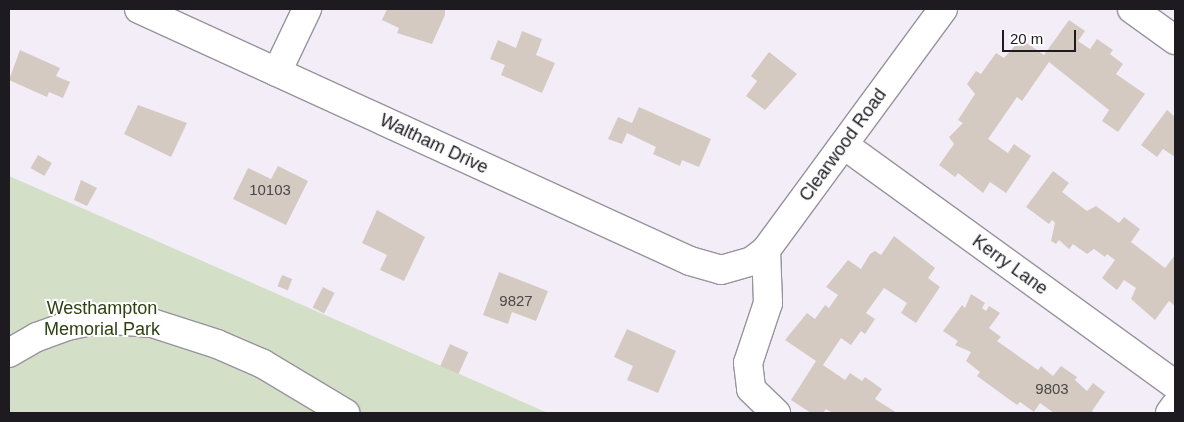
<!DOCTYPE html>
<style>
body{margin:0}
#map{position:relative;width:1184px;height:422px;overflow:hidden;background:#f3edf8;font-family:Helvetica,sans-serif}
div>[style]{position:absolute}
[style*='--x']{left:calc(var(--x)*1px);top:calc(var(--y)*1px);width:calc(var(--w)*1px);rotate:calc(var(--a)*1deg)}
.green>*{inset:0;background:#d3dfc6}
.building>*{inset:0;background:#d5cac2;transform-origin:0 0}
.roads{filter:drop-shadow(1px 0 #98939d) drop-shadow(-1px 0 #98939d) drop-shadow(0 1px #98939d) drop-shadow(0 -1px #98939d)}
.minor>*{height:28px;margin:-14px;padding:0 14px;transform-origin:14px;border-radius:14px;background:#fff}
span{translate:-50% -50%;white-space:nowrap;text-align:center;line-height:1.15;-webkit-text-stroke:4px #fefdff;paint-order:stroke}
.number-label{font-size:15px;color:#4b4748}
.number-label span{-webkit-text-stroke-width:0}
.street-label{font-size:18px;color:#1d1b1f}
.park-label{font-size:18px;color:#2e410f}
.frame{position:absolute;inset:0;border:10px solid #1d1b1f;pointer-events:none}
.scale{position:absolute;left:1002px;top:30px;width:74px;height:22px;box-sizing:border-box;border:2px solid #1d1b1f;border-top:0;padding-left:6px;font-size:15px;line-height:18px;white-space:nowrap;color:#1d1b1f;-webkit-text-stroke:4px #fefdff;paint-order:stroke}
</style>
<div id="map">
<div class="green">
<div style="clip-path:polygon(9px 176px,548px 413px,9px 413px)"></div>
</div>
<div class="building">
<div style="clip-path:polygon(387px 9px,445px 9px,445px 15px,432px 44px,397px 33px,399px 28px,382px 20px)"></div>
<div style="clip-path:polygon(1069px 20px,1085px 31px,1078px 41px,1090px 49px,1097px 39px,1113px 50px,1110px 54px,1123px 64px,1116px 74px,1145px 94px,1118px 132px,1102px 121px,1109px 110px,1049px 62px,1022px 101px,1017px 97px,988px 139px,1008px 153px,1014px 144px,1031px 156px,1006px 193px,990px 182px,983px 193px,958px 173px,955px 177px,939px 165px,954px 144px,949px 137px,963px 123px,958px 120px,975px 94px,967px 84px,976px 71px,981px 74px,996px 53px,1004px 58px,1021px 39px,1044px 55px)"></div>
<div style="clip-path:polygon(522px 31px,542px 39px,536px 55px,555px 63px,542px 93px,501px 75px,505px 65px,490px 59px,498px 40px,516px 48px)"></div>
<div style="clip-path:polygon(20px 50px,60px 68px,56px 76px,70px 82px,63px 98px,49px 92px,47px 97px,9px 80px)"></div>
<div style="clip-path:polygon(769px 52px,797px 74px,765px 110px,746px 96px,757px 81px,751px 76px)"></div>
<div style="clip-path:polygon(138px 105px,187px 123px,171px 157px,124px 134px)"></div>
<div style="clip-path:polygon(639px 107px,711px 139px,699px 167px,682px 160px,680px 166px,653px 154px,656px 147px,627px 133px,622px 144px,608px 139px,618px 117px,632px 123px)"></div>
<div style="clip-path:polygon(1167px 110px,1175px 117px,1175px 157px,1163px 149px,1157px 157px,1141px 145px)"></div>
<div style="left:38px;top:155px;width:16px;height:15px;rotate:30deg"></div>
<div style="clip-path:polygon(278px 166px,308px 181px,286px 225px,233px 199px,248px 168px,271px 179px)"></div>
<div style="clip-path:polygon(1053px 171px,1069px 183px,1062px 192px,1087px 211px,1096px 206px,1119px 223px,1124px 217px,1140px 229px,1131px 242px,1165px 268px,1175px 255px,1175px 306px,1169px 301px,1155px 320px,1131px 299px,1136px 288px,1124px 280px,1117px 290px,1102px 278px,1115px 260px,1107px 254px,1105px 257px,1094px 249px,1087px 254px,1073px 244px,1069px 249px,1059px 240px,1056px 244px,1051px 241px,1055px 223px,1052px 220px,1049px 224px,1026px 207px)"></div>
<div style="clip-path:polygon(81px 180px,97px 188px,87px 206px,74px 200px)"></div>
<div style="clip-path:polygon(377px 210px,425px 237px,404px 281px,380px 270px,387px 255px,362px 243px)"></div>
<div style="clip-path:polygon(894px 236px,935px 268px,928px 278px,940px 287px,916px 323px,901px 313px,907px 303px,884px 288px,866px 313px,875px 319px,865px 334px,861px 331px,851px 345px,841px 338px,823px 365px,845px 380px,850px 373px,862px 381px,865px 377px,882px 389px,875px 399px,897px 413px,832px 413px,826px 409px,823px 413px,811px 413px,791px 400px,816px 361px,785px 340px,807px 313px,815px 319px,825px 305px,829px 308px,838px 295px,826px 287px,848px 260px,861px 269px,870px 254px,875px 251px,881px 255px)"></div>
<div style="clip-path:polygon(499px 272px,548px 291px,536px 321px,512px 312px,508px 324px,483px 315px)"></div>
<div style="left:282px;top:275px;width:11px;height:12px;rotate:22deg"></div>
<div style="left:323px;top:287px;width:13px;height:23px;rotate:27deg"></div>
<div style="clip-path:polygon(971px 294px,985px 303px,982px 308px,986px 311px,989px 306px,1000px 313px,989px 328px,1001px 337px,997px 341px,1038px 370px,1041px 366px,1053px 376px,1061px 366px,1077px 377px,1075px 380px,1087px 391px,1093px 383px,1105px 392px,1092px 411px,1095px 413px,1054px 413px,1040px 403px,1034px 412px,1020px 402px,1017px 405px,977px 376px,980px 372px,966px 361px,971px 352px,955px 345px,958px 341px,943px 331px,962px 305px,965px 308px)"></div>
<div style="clip-path:polygon(627px 329px,676px 351px,658px 393px,627px 380px,633px 366px,614px 357px)"></div>
<div style="left:450px;top:344px;width:20px;height:24px;rotate:24deg"></div>
</div>
<div class="roads">
<div class="minor">
<div style="--x:139;--y:9;--w:606;--a:24.58"></div>
<div style="--x:690;--y:261;--w:32;--a:16"></div>
<div style="--x:721;--y:270;--w:32;--a:-16"></div>
<div style="--x:752;--y:261;--w:18;--a:-38"></div>
<div style="--x:766;--y:250;--w:299;--a:-53.7"></div>
<div style="--x:1132;--y:9;--w:53;--a:35.8"></div>
<div style="--x:277;--y:72;--w:70;--a:-64.5"></div>
<div style="--x:844;--y:145;--w:409;--a:35.9"></div>
<div style="--x:766;--y:250;--w:53;--a:87.8"></div>
<div style="--x:768;--y:303;--w:63;--a:108.4"></div>
<div style="--x:748;--y:363;--w:26;--a:83"></div>
<div style="--x:751;--y:389;--w:35;--a:44"></div>
<div style="--x:9;--y:353;--w:32;--a:-30"></div>
<div style="--x:37;--y:337;--w:32;--a:-20"></div>
<div style="--x:67;--y:326;--w:34;--a:-12"></div>
<div style="--x:100;--y:319;--w:52;--a:4.4"></div>
<div style="--x:152;--y:323;--w:68;--a:17.9"></div>
<div style="--x:217;--y:344;--w:50;--a:23.5"></div>
<div style="--x:263;--y:364;--w:96;--a:30.9"></div>
<div style="--x:1170;--y:413;--w:9;--a:-54"></div>
</div>
</div>
<div class="number-label">
<span style="left:270px;top:190px">10103</span>
<span style="left:516px;top:301px">9827</span>
<span style="left:1052px;top:389px">9803</span>
</div>
<div class="street-label">
<span style="left:434px;top:144px;rotate:25deg">Waltham Drive</span>
<span style="left:843px;top:145px;rotate:-54deg">Clearwood Road</span>
<span style="left:1010px;top:265px;rotate:36deg">Kerry Lane</span>
</div>
<div class="park-label">
<span style="left:102px;top:319px">Westhampton<br>Memorial Park</span>
</div>
<div class="frame"></div>
<div class="scale">20 m</div>
</div>
